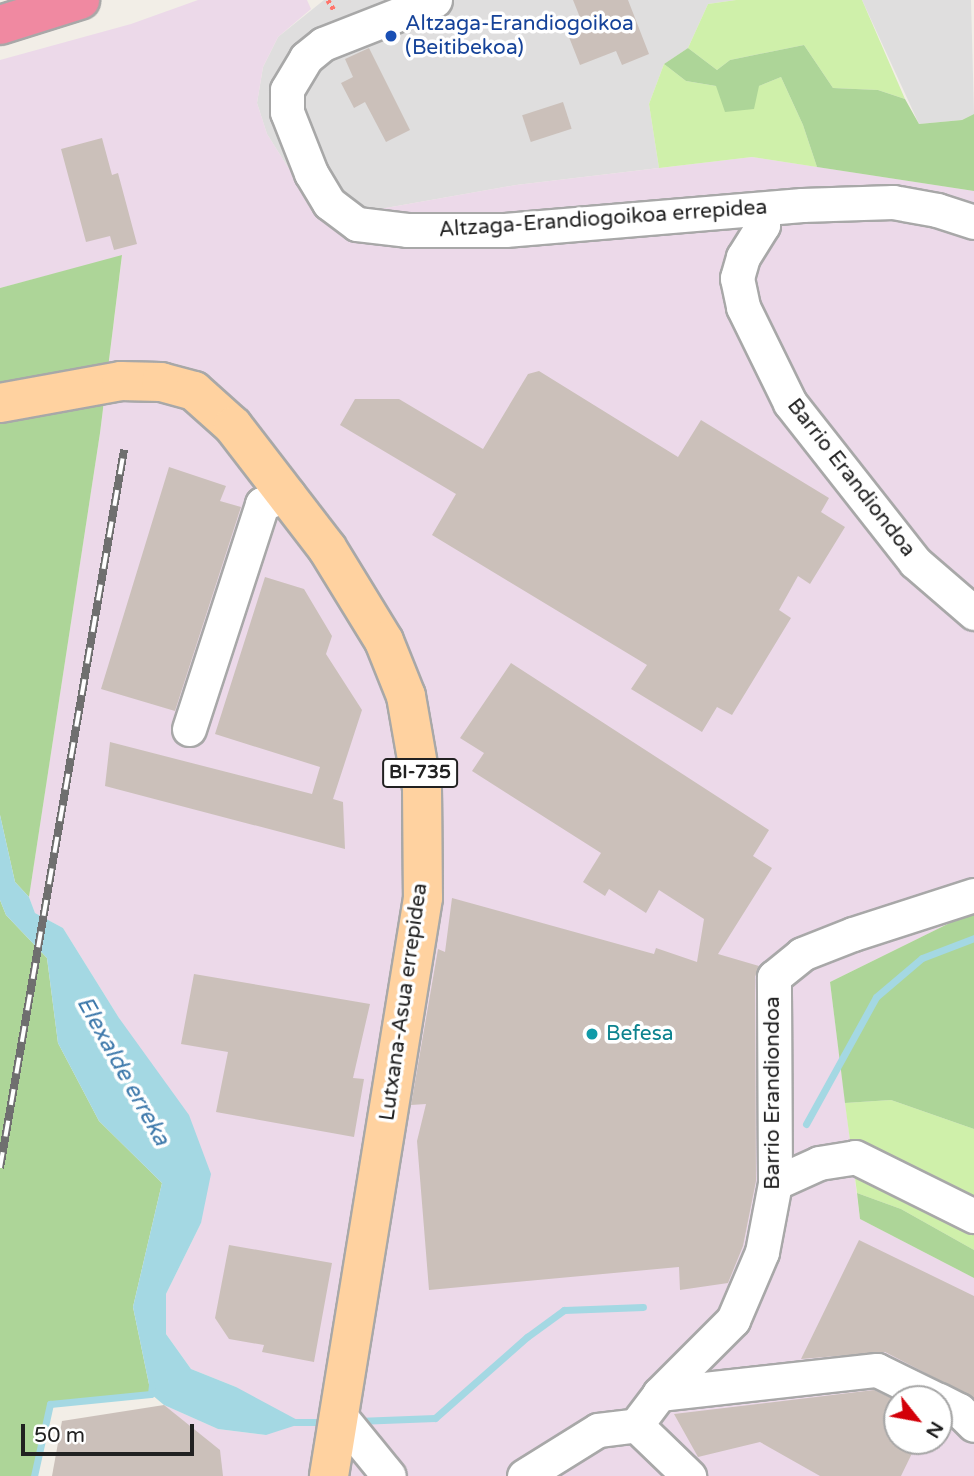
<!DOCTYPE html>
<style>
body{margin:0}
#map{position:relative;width:974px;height:1476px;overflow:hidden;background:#f2eee7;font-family:"Varela Round",sans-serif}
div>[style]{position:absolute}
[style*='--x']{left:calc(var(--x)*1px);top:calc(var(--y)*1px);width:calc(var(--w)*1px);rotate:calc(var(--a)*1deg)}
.residential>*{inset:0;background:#dfdede}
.industrial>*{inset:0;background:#ecd9e9}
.grass>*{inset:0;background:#cff0aa}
.forest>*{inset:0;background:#add598}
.water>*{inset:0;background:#a4d8e3}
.stream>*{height:7px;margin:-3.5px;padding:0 3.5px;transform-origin:3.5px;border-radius:3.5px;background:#a4d8e3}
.building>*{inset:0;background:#cbc0ba;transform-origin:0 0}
.path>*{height:4.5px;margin-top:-2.25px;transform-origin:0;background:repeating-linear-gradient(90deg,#ff756c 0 3.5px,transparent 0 7px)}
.roads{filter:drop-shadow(2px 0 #a8a8a8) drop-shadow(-2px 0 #a8a8a8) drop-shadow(0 2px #a8a8a8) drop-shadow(0 -2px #a8a8a8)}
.minor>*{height:33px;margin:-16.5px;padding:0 16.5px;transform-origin:16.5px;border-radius:16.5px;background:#fff}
.major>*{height:38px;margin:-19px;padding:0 19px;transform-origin:19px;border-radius:19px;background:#ffd2a0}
.highway>*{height:38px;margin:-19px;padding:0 19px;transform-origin:19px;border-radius:19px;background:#f089a1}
.rail>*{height:8px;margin-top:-4px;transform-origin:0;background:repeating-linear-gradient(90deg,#fff 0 16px,#6f6f6f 0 32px);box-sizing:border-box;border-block:2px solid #6f6f6f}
.dots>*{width:19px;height:19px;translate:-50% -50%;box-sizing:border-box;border:4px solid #fff;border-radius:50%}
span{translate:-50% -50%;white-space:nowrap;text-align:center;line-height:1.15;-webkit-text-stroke:7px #fff;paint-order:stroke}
.shield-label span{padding:2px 5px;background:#fff;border:2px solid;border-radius:5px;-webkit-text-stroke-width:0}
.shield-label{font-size:19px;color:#212121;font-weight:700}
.transit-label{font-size:21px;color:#164399}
.left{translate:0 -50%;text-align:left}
.street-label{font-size:21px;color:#212121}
.culture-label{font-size:21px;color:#0d838f}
.water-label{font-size:23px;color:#3e79ab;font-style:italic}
.north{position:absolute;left:883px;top:1385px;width:70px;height:70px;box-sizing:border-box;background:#fff;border:2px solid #a6a6a6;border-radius:50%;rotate:121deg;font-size:19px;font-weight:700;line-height:28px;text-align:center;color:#212121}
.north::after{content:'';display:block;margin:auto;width:24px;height:32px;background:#d30009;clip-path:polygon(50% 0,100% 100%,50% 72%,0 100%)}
.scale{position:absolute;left:21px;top:1424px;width:173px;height:32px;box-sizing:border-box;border:4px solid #212121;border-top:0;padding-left:9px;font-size:21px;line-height:24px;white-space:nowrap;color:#212121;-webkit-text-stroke:5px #fff;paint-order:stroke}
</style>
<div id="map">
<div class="residential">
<div style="clip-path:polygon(324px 0,736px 0,708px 4px,688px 48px,664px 64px,649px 104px,659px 168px,516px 185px,329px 218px,301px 188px,267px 134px,257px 103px,263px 67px,278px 37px)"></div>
<div style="clip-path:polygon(862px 0,971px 0,974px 114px,962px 120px,919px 124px)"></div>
</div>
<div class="industrial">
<div style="clip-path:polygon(evenodd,198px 0,307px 0,311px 9px,278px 37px,263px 67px,257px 103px,267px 134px,301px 188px,329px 218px,516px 185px,752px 157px,974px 191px,974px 911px,830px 982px,860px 1219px,974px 1278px,974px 1476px,52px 1476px,164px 1405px,218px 1429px,266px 1435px,236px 1387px,191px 1369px,166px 1334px,166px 1294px,201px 1223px,119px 1018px,63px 928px,35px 913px,29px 897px,100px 433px,122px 256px,0 288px,0 60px,131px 24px,198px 0,897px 1399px,939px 1399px,939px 1441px,897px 1441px,897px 1399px)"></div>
</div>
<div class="grass">
<div style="clip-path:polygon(736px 0,862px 0,905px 99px,878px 90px,833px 88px,804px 45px,730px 60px,717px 70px,688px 48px,708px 4px)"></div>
<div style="clip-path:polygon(664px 64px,686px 81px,716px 86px,759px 86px,781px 77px,803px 125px,817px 167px,752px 157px,659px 168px,649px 104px)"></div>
<div style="clip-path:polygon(891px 1100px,974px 1129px,974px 1250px,901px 1209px,857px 1193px,845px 1103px)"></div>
</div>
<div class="forest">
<div style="clip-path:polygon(804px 45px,833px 88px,878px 90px,905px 99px,919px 124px,962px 120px,974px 114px,974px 191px,817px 167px,803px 125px,781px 77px,759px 86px,754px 109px,725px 112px,716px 86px,686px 81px,664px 64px,688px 48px,717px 70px,730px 60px)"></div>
<div style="clip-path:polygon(122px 255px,100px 433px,29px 897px,15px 882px,0 815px,0 288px)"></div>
<div style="clip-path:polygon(0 900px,6px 915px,47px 958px,58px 1043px,99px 1121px,162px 1183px,133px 1307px,151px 1394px,50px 1404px,34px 1476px,0 1476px)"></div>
<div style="clip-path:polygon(974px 911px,974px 1129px,891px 1100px,845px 1103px,830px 982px)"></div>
<div style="clip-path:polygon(857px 1193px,901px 1209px,974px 1250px,974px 1278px,860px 1219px)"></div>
</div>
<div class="water">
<div style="clip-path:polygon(0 815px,15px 882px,29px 897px,35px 913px,63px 928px,119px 1018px,189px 1115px,211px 1174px,201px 1223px,166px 1294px,166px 1334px,191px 1369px,236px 1387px,303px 1423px,266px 1435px,218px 1429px,164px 1405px,151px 1394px,133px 1307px,162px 1183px,99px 1121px,58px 1043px,47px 958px,6px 915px,0 900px)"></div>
</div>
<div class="stream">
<div style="--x:806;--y:1124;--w:145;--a:-61.1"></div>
<div style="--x:876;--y:997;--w:60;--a:-40.3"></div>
<div style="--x:922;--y:958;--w:56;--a:-21"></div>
<div style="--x:357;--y:1421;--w:78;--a:-2.2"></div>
<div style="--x:435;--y:1418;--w:123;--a:-41.4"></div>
<div style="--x:527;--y:1337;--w:46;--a:-36.1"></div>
<div style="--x:564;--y:1310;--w:79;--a:-2.2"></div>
<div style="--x:295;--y:1422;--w:30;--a:0"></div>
<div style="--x:34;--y:1476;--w:74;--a:-77.5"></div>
<div style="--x:50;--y:1404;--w:101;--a:-5.7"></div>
<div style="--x:151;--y:1394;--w:9;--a:-84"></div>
</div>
<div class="building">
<div style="clip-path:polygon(573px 0,628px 0,649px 54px,622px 65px,616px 51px,580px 65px,567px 32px,583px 25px)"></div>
<div style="clip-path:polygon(369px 48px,410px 130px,386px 142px,365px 102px,354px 108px,341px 83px,353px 77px,345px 59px)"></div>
<div style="left:563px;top:102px;width:28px;height:43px;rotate:72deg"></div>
<div style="clip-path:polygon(102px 138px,112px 175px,118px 173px,137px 244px,114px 250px,110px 236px,86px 242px,61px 149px)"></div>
<div style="clip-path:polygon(539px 371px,678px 457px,701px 420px,829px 498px,821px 512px,845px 527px,810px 584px,798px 576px,779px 610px,791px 618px,732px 715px,717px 707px,702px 732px,631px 689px,647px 665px,432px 535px,456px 494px,340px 425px,355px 399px,399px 399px,483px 449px,528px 374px)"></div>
<div style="clip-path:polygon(169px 467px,226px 486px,220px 501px,241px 507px,175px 711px,101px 689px)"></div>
<div style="clip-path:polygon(265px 577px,304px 589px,332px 636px,326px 654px,362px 710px,333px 799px,343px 802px,345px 849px,105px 786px,110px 742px,312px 794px,320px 767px,215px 734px)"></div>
<div style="clip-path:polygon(511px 663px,769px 830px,753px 856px,772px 868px,718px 954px,759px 966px,755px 977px,756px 1181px,743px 1246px,728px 1283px,680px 1290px,679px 1267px,429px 1290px,417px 1141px,426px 1104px,411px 1105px,438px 949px,445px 952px,452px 898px,654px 954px,656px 948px,697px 962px,704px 919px,659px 890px,646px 913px,609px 889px,605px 896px,583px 882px,601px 853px,472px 771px,484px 753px,460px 738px)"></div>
<div style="clip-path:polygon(194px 974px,370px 1004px,353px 1078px,364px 1079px,354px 1137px,216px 1112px,228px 1052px,181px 1044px)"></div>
<div style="clip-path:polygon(859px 1240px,974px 1296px,974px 1398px,885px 1352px,801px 1359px)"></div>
<div style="clip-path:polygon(229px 1245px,332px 1263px,314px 1362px,262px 1352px,264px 1345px,229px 1339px,215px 1318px)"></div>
<div style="clip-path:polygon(874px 1390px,897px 1401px,897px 1441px,918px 1441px,901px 1476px,820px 1476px,760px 1442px,698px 1457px,674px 1414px)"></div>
<div style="clip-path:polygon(164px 1405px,220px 1450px,223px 1476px,52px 1476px,62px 1421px)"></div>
</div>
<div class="path">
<div style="--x:328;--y:0;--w:13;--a:58"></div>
</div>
<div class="roads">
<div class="minor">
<div style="--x:435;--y:0;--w:120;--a:158.6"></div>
<div style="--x:323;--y:44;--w:22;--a:141"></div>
<div style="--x:306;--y:58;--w:37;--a:121"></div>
<div style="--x:287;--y:90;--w:22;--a:90"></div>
<div style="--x:287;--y:112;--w:66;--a:68.5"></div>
<div style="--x:311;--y:173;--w:35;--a:59"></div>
<div style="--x:329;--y:203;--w:35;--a:37"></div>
<div style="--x:357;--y:224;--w:50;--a:6.8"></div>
<div style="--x:407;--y:230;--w:98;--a:0"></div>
<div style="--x:505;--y:230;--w:298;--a:-4.8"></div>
<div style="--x:802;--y:205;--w:91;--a:-1.9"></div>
<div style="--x:893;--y:202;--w:45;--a:10.3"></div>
<div style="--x:937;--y:210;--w:39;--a:18"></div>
<div style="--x:763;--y:209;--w:16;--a:90"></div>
<div style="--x:763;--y:225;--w:38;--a:122"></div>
<div style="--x:743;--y:257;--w:22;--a:106"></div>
<div style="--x:737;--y:278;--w:30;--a:78"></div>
<div style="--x:743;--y:307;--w:107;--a:63.9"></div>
<div style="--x:790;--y:403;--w:202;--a:51.8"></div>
<div style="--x:915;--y:562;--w:78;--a:40.8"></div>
<div style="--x:189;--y:729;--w:237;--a:-72"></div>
<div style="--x:262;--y:504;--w:28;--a:-21"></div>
<div style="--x:775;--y:1183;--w:48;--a:-24.4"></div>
<div style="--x:819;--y:1163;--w:36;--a:-9"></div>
<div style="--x:855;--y:1157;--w:133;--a:26.4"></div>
<div style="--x:659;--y:1394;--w:219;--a:-6.3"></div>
<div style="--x:877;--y:1370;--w:66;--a:26.2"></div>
<div style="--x:939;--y:1400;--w:22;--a:27"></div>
<div style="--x:959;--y:1410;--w:21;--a:45"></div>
<div style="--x:340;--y:1416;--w:77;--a:50.8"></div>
<div style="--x:636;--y:1425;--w:39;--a:-53"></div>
<div style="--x:659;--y:1394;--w:105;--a:-45"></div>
<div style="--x:733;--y:1320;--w:74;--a:-66.9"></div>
<div style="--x:762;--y:1252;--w:70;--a:-79.3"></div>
<div style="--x:775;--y:1183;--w:206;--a:-90.3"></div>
<div style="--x:774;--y:977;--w:36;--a:-39"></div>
<div style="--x:802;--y:954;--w:55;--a:-21.4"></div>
<div style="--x:853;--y:934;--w:127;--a:-17.9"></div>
<div style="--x:524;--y:1476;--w:87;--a:-31.9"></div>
<div style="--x:598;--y:1430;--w:38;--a:-7"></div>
<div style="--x:636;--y:1425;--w:74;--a:43.9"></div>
</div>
<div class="major">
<div style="--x:0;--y:403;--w:123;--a:-10.3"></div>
<div style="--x:121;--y:381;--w:40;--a:1.4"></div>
<div style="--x:161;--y:382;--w:34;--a:15"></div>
<div style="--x:194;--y:391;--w:52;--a:41.9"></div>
<div style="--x:233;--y:426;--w:154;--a:52.4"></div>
<div style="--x:327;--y:548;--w:109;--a:58.5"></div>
<div style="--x:384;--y:641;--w:59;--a:68.2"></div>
<div style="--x:406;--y:696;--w:93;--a:80.1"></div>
<div style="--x:422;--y:788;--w:110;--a:89.5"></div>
<div style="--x:423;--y:898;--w:586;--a:99.24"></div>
</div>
<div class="highway">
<div style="--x:0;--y:25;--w:84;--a:-17.4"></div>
</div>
</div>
<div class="rail">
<div style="--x:0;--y:1168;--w:729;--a:-80.2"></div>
</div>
<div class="dots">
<div style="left:391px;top:36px;background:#1a4fb4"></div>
<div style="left:592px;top:1034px;background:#0f9aa8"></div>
</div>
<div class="shield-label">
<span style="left:420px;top:773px">BI-735</span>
</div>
<div class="transit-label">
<span class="left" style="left:405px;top:36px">Altzaga-Erandiogoikoa<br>(Beitibekoa)</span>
</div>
<div class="street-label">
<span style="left:603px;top:219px;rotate:-4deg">Altzaga-Erandiogoikoa errepidea</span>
<span style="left:851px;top:478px;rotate:52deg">Barrio Erandiondoa</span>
<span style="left:404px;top:1002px;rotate:-82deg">Lutxana-Asua errepidea</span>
<span style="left:773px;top:1093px;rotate:-90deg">Barrio Erandiondoa</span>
</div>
<div class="culture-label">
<span class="left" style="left:606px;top:1034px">Befesa</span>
</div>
<div class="water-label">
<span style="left:123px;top:1071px;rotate:61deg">Elexalde erreka</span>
</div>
<div class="north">N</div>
<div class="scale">50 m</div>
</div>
